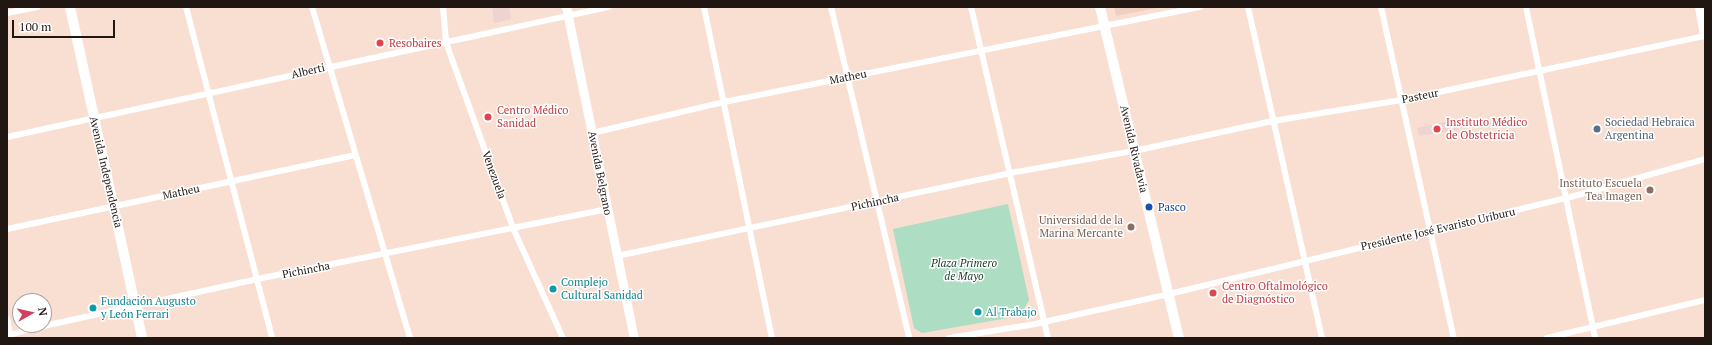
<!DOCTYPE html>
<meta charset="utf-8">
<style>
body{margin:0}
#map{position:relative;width:1712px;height:345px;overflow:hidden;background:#f9ded2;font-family:"PT Serif",serif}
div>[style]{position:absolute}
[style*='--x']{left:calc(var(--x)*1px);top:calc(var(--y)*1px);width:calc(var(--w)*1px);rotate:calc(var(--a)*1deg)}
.built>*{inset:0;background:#f1cfc0}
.medical>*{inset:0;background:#eed3d3}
.green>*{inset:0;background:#adddc2}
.minor>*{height:6px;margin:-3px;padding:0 3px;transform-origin:3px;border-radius:3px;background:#fff}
.secondary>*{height:9px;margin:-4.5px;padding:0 4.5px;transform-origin:4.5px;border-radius:4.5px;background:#fff}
.primary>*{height:10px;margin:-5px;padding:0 5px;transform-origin:5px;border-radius:5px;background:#fff}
.dots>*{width:11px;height:11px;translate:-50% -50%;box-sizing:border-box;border:2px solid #fff;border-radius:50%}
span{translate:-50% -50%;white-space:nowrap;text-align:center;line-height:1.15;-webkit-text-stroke:3px #fff;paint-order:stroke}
.health-label{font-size:11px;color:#be3a42}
.left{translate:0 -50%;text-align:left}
.street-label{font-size:11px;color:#201713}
.service-label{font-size:11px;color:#4e5e75}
.education-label{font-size:11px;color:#785e54}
.right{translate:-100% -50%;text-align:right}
.transit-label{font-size:11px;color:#164399}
.park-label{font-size:11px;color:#183c2a;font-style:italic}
.culture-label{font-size:11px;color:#0d838f}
.frame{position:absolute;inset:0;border:8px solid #201713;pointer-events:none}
.north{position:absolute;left:12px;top:293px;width:40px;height:40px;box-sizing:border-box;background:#fff;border:1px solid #a6a2a1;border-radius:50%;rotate:82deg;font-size:11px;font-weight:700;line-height:16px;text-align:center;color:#201713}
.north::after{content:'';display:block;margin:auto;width:14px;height:18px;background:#d1415e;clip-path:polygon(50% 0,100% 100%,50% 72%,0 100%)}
.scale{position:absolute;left:12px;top:20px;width:103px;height:18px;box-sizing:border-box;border:2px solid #201713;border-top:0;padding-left:5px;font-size:12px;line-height:14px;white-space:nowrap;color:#201713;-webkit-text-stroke:3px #fff;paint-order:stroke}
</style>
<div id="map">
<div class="built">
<div style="clip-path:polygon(1114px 7px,1161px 7px,1116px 16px)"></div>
</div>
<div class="medical">
<div style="clip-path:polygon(492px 7px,509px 7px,511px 19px,494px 23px)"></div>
<div style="clip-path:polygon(1455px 120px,1458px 130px,1419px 136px,1417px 128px)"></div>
</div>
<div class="green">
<div style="clip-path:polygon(1008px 204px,1029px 300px,1020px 316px,922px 333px,914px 328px,893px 229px)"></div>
</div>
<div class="minor">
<div style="--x:186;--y:7;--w:342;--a:75.4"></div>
<div style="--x:312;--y:7;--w:345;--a:73.5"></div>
<div style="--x:443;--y:7;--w:35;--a:85"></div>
<div style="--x:446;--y:42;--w:21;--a:71"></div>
<div style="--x:453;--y:62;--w:177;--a:70.1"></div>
<div style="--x:513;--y:228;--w:121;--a:65.6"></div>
<div style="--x:704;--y:7;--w:338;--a:78.4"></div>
<div style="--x:831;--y:7;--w:340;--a:76.7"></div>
<div style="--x:971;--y:7;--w:340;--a:76.9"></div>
<div style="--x:1248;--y:7;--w:339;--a:77.4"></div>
<div style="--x:1381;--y:7;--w:339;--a:77.6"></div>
<div style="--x:1526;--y:7;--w:338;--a:78.2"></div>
<div style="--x:7;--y:13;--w:31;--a:-11"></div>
<div style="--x:592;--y:133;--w:136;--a:-13.2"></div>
<div style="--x:724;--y:102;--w:486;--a:-11.3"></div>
<div style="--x:7;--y:137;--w:616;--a:-12.19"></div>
<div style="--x:7;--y:229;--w:355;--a:-12"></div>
<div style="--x:617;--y:256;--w:402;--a:-11.9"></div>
<div style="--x:1010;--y:173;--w:126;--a:-10.1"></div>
<div style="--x:1134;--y:151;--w:142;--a:-12.2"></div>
<div style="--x:1273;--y:121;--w:130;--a:-9.3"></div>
<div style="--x:1401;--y:100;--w:311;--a:-11.9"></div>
<div style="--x:7;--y:319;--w:19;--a:78"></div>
<div style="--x:7;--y:336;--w:24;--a:-17"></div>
<div style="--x:30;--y:329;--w:232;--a:-12.4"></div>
<div style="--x:257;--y:279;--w:356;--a:-11.3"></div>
<div style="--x:949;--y:338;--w:87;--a:-9.2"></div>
<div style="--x:1035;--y:324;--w:137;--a:-12.6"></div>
<div style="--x:1169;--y:294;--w:409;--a:-13.6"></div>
<div style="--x:1567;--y:198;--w:143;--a:-15.8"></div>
<div style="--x:1547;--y:338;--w:163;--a:-13.5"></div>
</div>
<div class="secondary">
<div style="--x:566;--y:7;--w:338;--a:78.4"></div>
</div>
<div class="primary">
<div style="--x:70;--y:7;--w:339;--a:77.7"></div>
<div style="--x:1100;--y:7;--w:340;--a:76.6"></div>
<div style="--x:1700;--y:7;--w:28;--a:80"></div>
</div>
<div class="dots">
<div style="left:380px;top:43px;background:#e0444e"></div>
<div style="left:488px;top:117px;background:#e0444e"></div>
<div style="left:1437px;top:129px;background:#e0444e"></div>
<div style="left:1597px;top:129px;background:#5c6f8a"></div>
<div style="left:1650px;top:190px;background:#8d6e63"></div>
<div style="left:1149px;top:207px;background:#1a4fb4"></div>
<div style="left:1131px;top:227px;background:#8d6e63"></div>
<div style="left:553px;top:289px;background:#0f9aa8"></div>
<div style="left:1213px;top:293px;background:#e0444e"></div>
<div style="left:93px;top:308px;background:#0f9aa8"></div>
<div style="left:978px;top:312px;background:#0f9aa8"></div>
</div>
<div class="health-label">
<span class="left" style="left:389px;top:43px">Resobaires</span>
<span class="left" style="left:497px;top:117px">Centro Médico<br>Sanidad</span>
<span class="left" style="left:1446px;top:129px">Instituto Médico<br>de Obstetricia</span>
<span class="left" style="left:1222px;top:293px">Centro Oftalmológico<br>de Diagnóstico</span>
</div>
<div class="street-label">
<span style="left:308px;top:71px;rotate:-13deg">Alberti</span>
<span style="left:848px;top:77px;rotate:-11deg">Matheu</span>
<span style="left:1420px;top:96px;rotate:-11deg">Pasteur</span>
<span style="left:1134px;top:149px;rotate:77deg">Avenida Rivadavia</span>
<span style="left:106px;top:172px;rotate:77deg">Avenida Independencia</span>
<span style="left:600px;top:173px;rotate:79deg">Avenida Belgrano</span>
<span style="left:494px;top:175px;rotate:70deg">Venezuela</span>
<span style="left:181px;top:192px;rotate:-12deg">Matheu</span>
<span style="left:875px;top:202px;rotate:-12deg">Pichincha</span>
<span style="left:1438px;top:229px;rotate:-13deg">Presidente José Evaristo Uriburu</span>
<span style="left:306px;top:270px;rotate:-11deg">Pichincha</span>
</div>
<div class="service-label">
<span class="left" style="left:1605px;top:129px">Sociedad Hebraica<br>Argentina</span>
</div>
<div class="education-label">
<span class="right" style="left:1642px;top:190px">Instituto Escuela<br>Tea Imagen</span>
<span class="right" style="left:1123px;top:227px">Universidad de la<br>Marina Mercante</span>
</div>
<div class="transit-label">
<span class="left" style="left:1158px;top:207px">Pasco</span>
</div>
<div class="park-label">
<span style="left:964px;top:270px">Plaza Primero<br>de Mayo</span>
</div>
<div class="culture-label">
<span class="left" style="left:561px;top:289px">Complejo<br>Cultural Sanidad</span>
<span class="left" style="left:101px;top:308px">Fundación Augusto<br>y León Ferrari</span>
<span class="left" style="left:986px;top:312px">Al Trabajo</span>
</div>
<div class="frame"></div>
<div class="north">N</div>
<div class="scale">100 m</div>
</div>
